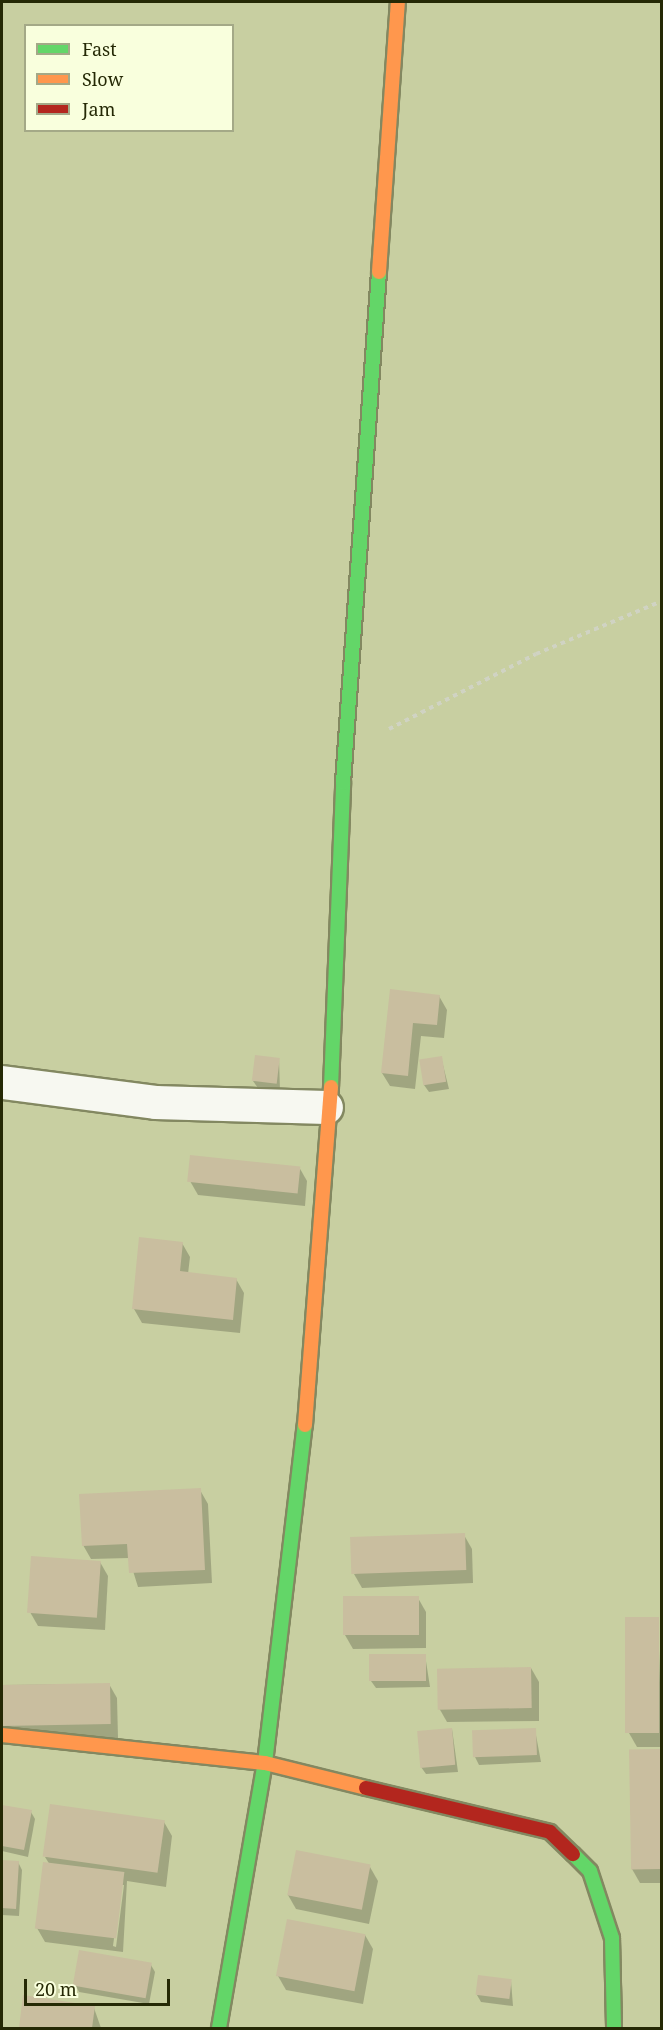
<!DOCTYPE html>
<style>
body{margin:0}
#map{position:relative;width:663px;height:2030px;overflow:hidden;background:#c8cfa1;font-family:"Noto Serif",serif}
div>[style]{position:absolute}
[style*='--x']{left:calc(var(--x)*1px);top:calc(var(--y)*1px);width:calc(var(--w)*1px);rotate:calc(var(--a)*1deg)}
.shadow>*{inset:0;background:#0003}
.building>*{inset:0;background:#c9be9f;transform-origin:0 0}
.path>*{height:4px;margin-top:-2px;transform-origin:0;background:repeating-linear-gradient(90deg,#d0d3c3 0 4.5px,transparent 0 9px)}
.roads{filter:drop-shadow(2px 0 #838861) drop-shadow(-2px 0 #838861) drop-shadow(0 2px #838861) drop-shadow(0 -2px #838861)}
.street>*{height:33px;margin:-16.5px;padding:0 16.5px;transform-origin:16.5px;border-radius:16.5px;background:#f7f8f1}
.fast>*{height:14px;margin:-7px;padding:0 7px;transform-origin:7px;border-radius:7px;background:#63d668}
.slow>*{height:14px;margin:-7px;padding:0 7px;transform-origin:7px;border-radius:7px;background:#ff974d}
.jam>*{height:14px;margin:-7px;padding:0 7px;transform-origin:7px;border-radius:7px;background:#b3261e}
span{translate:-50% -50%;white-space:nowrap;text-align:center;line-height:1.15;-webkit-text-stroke:4.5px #f9ffdd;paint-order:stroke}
.frame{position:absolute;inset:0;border:3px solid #252905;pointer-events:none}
.legend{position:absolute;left:24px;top:24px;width:210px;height:108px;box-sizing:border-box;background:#f9ffdd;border:2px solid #a4a987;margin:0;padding:8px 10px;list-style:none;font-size:18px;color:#252905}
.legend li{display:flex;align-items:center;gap:12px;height:30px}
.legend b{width:30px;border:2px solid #a4a987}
.scale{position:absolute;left:24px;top:1979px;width:146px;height:27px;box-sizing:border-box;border:3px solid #252905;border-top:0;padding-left:8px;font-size:18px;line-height:21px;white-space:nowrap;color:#252905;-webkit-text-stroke:4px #f9ffdd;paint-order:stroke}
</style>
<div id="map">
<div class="shadow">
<div style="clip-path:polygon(391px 991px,439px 996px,447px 1010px,444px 1038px,421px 1036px,415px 1089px,390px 1086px,382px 1073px)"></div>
<div style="clip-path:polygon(441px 1057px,449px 1089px,429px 1092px,424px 1085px)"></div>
<div style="clip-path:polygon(279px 1059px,280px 1091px,258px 1088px,253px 1081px)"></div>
<div style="clip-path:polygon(299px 1167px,307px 1181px,305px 1206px,198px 1195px,190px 1181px)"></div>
<div style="clip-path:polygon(182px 1243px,190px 1257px,188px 1274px,236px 1279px,244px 1293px,240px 1333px,142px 1323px,134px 1309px)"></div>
<div style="clip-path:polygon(200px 1490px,208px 1504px,212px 1583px,138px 1587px,129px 1558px,91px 1559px,83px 1545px)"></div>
<div style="clip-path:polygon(464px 1535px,472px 1549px,473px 1583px,362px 1588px,354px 1574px)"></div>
<div style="clip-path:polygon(100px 1562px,108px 1576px,105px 1630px,38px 1626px,30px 1612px)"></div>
<div style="clip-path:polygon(418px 1598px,426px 1612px,426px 1648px,353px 1649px,345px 1635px)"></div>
<div style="clip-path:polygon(658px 1619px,662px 1747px,637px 1747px,629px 1733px)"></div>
<div style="clip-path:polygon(425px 1655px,430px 1687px,376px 1688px,371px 1681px)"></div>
<div style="clip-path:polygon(531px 1668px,539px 1682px,539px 1721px,447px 1722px,439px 1708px)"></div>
<div style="clip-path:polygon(109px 1684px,117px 1698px,118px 1738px,2px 1739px,2px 1685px)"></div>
<div style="clip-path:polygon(452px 1729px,458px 1772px,426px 1774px,421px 1767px)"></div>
<div style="clip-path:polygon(535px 1730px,541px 1762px,479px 1765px,475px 1757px)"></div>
<div style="clip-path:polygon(659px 1750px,662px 1883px,640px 1883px,632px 1869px,630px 1751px)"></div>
<div style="clip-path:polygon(2px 1807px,31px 1812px,35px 1819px,28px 1857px,2px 1851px)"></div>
<div style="clip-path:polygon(evenodd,164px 1822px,172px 1836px,166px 1887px,127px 1881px,123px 1952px,45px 1942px,37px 1928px,50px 1865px,45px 1857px,164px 1822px,121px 1885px,124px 1885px,116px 1947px,113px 1946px,121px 1885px)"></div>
<div style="clip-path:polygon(2px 1861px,18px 1862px,22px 1870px,19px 1916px,2px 1915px)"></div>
<div style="clip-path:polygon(370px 1867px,378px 1881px,369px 1924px,296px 1909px,288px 1895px)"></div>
<div style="clip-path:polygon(365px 1935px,373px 1949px,363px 2004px,286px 1990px,278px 1976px)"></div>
<div style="clip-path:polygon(151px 1965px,155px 1972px,149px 2004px,79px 1992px,75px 1984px)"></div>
<div style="clip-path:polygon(511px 1981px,513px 2006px,481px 2002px,477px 1995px)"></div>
<div style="clip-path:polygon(25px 1997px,94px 2008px,101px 2028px,20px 2028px)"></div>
</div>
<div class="building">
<div style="clip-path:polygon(390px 989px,440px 995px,437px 1025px,413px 1023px,408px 1076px,381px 1073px)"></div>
<div style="left:255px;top:1055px;width:25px;height:26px;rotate:7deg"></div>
<div style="left:442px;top:1056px;width:26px;height:23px;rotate:81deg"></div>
<div style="left:190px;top:1155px;width:111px;height:27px;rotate:6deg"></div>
<div style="clip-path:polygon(139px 1237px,183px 1242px,180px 1271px,237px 1278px,233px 1320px,132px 1309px)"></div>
<div style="clip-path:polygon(201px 1488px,205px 1570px,129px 1573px,127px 1544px,82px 1546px,79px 1494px)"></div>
<div style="left:465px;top:1533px;width:37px;height:115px;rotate:88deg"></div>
<div style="left:31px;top:1556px;width:70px;height:57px;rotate:4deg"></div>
<div style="left:343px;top:1596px;width:76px;height:39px"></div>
<div style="left:659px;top:1617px;width:116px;height:34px;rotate:90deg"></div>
<div style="left:369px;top:1654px;width:57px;height:27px"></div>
<div style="left:531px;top:1667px;width:41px;height:94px;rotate:89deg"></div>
<div style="left:110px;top:1683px;width:41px;height:108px;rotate:89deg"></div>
<div style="left:452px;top:1728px;width:37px;height:35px;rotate:85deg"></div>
<div style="left:536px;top:1728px;width:27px;height:64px;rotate:88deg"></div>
<div style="left:660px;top:1749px;width:120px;height:31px;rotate:89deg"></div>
<div style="left:50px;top:1804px;width:116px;height:53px;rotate:8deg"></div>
<div style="clip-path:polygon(2px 1805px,32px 1810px,24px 1850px,2px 1846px)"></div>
<div style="left:296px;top:1850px;width:76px;height:46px;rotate:11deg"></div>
<div style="clip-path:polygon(2px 1860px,19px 1861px,16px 1909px,2px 1908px)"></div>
<div style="left:43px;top:1862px;width:82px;height:67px;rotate:7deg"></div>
<div style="left:287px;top:1919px;width:80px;height:58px;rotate:11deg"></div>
<div style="left:79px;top:1950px;width:74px;height:36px;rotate:10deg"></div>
<div style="left:478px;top:1975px;width:34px;height:20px;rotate:7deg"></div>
<div style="clip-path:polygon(23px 1995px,95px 2006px,92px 2028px,19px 2028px)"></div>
</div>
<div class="path">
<div style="--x:389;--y:729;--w:165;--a:-27"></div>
<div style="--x:536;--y:654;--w:137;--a:-22.8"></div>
</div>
<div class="roads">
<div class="street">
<div style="--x:2;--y:1082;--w:154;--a:7.4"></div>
<div style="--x:155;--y:1102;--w:171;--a:1.7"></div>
</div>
<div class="fast">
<div style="--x:331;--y:1087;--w:304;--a:-87.7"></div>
<div style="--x:343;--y:783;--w:512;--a:-85.97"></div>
<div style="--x:573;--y:1854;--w:24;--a:45"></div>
<div style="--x:590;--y:1871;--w:71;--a:71.8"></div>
<div style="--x:612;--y:1938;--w:90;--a:88.7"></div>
<div style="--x:219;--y:2028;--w:269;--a:-80.2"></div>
<div style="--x:265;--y:1763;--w:340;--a:-83.3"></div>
</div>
<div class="slow">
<div style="--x:379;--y:272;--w:271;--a:-86"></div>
<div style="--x:305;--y:1425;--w:339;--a:-85.6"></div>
<div style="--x:2;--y:1735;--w:264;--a:6.1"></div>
<div style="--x:265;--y:1763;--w:104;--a:13.9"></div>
</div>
<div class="jam">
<div style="--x:366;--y:1788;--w:189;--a:13.4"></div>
<div style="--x:550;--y:1832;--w:32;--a:44"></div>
</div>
</div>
<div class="frame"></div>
<ul class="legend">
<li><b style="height:8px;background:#63d668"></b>Fast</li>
<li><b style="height:8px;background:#ff974d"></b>Slow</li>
<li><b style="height:8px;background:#b3261e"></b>Jam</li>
</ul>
<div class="scale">20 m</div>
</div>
